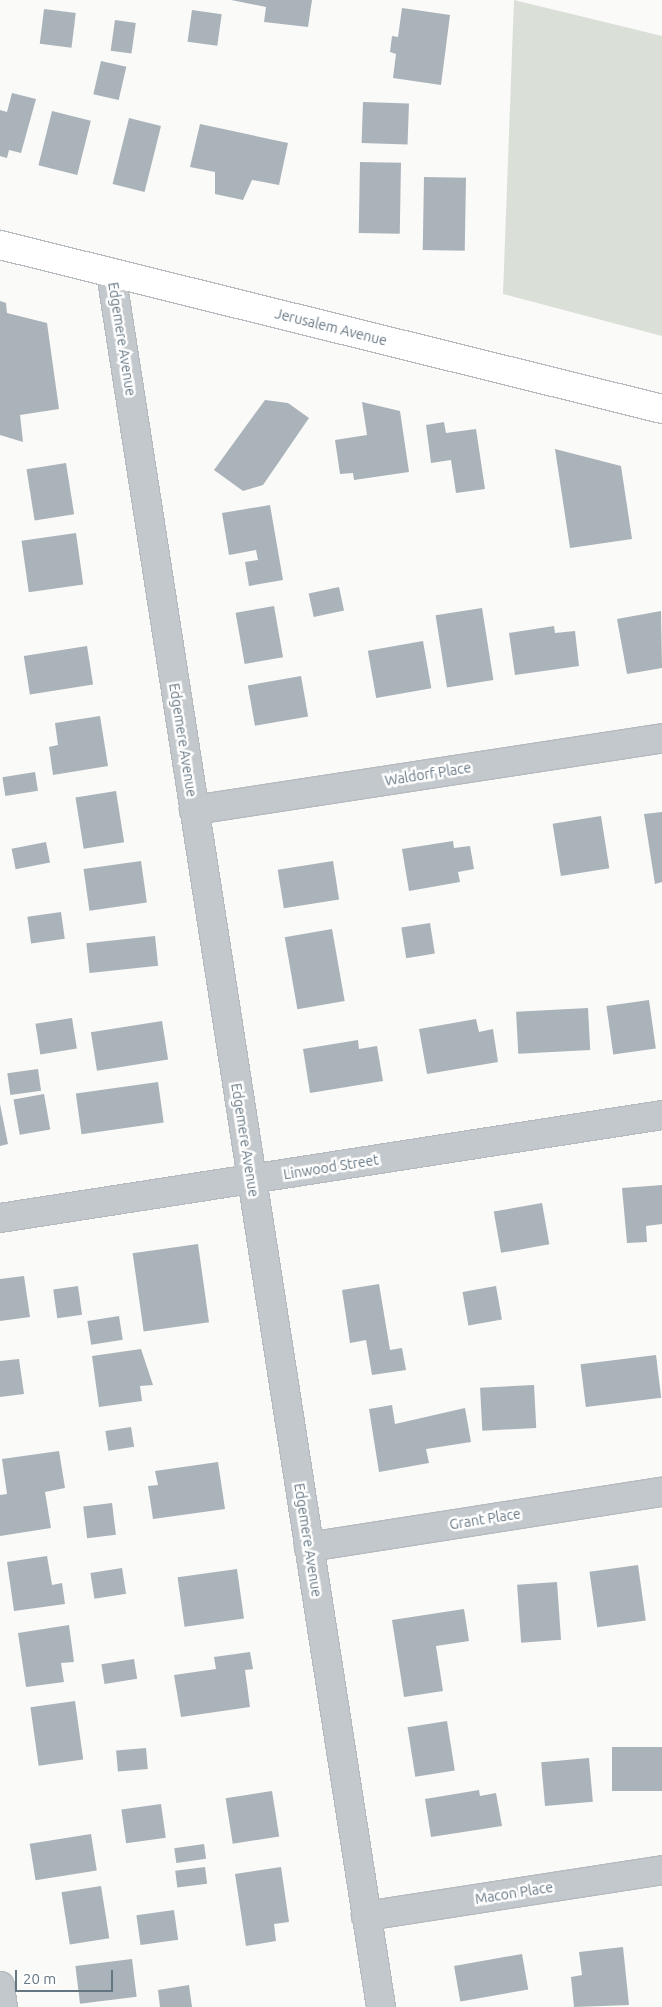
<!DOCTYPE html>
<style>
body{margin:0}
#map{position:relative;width:662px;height:2007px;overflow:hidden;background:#fafaf8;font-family:Ubuntu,sans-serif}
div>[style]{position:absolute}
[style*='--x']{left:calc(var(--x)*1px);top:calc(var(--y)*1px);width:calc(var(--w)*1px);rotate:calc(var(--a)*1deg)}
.green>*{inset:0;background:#dadfd7}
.building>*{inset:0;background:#aab3b9;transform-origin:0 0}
.roads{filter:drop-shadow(1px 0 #b5babe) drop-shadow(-1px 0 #b5babe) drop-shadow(0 1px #b5babe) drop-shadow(0 -1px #b5babe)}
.minor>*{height:28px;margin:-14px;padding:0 14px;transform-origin:14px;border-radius:14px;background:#c3c8cc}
.major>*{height:28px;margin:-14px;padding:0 14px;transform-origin:14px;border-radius:14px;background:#fff}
span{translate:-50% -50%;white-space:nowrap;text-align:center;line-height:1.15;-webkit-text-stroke:5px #fff;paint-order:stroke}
.street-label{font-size:14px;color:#657683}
.scale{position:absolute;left:15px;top:1970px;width:98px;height:22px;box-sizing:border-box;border:2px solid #657683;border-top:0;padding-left:6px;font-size:15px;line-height:18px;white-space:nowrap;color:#657683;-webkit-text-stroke:4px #fff;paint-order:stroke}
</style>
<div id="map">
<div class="green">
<div style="clip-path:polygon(514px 0,662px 36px,662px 336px,503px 294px)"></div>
</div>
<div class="building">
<div style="clip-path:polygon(231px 0,312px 0,308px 27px,264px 22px,266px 7px)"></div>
<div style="clip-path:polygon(402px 8px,450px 15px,441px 85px,393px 78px,396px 54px,390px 52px,392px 36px,398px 37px)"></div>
<div style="left:44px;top:9px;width:32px;height:35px;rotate:7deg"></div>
<div style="left:192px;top:10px;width:30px;height:32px;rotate:8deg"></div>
<div style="left:115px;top:20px;width:21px;height:31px;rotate:8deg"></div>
<div style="left:101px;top:61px;width:26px;height:34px;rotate:13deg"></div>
<div style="clip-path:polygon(12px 93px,36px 99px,21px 153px,9px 150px,7px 158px,0 156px,0 110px,7px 112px)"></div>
<div style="left:363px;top:102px;width:46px;height:41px;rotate:2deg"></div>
<div style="left:52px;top:111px;width:40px;height:56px;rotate:14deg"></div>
<div style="left:129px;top:118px;width:33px;height:68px;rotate:14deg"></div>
<div style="clip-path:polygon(200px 124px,288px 143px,279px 185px,252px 180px,243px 200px,215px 194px,215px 172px,190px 167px)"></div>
<div style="left:360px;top:162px;width:41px;height:71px;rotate:1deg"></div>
<div style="left:424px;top:177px;width:42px;height:73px;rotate:1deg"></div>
<div style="clip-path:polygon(0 301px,6px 303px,7px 313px,47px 323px,59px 409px,20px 415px,23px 442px,0 435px)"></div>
<div style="clip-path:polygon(265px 400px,288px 403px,309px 418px,263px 485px,243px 491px,214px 470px)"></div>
<div style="clip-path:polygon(362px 402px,400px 411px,409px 472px,354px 480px,353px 473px,340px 474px,335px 440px,367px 435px)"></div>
<div style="clip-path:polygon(444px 422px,446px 433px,476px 429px,485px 489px,456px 493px,451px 460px,431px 463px,426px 425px)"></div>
<div style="clip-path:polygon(555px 449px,621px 466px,632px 539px,570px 548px)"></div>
<div style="left:66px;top:463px;width:52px;height:40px;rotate:81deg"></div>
<div style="clip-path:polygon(270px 505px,283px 580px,249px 586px,245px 562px,258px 560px,256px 550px,229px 555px,222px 513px)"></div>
<div style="left:76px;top:533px;width:52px;height:55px;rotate:82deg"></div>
<div style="left:339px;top:587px;width:24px;height:31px;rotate:78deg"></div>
<div style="left:274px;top:606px;width:52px;height:39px;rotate:80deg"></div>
<div style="left:482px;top:608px;width:73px;height:47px;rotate:81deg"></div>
<div style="clip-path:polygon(661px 611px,662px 668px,627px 674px,617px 619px)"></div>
<div style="clip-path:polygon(554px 626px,555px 633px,575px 631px,579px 666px,515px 675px,509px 633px)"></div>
<div style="left:423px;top:641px;width:48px;height:56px;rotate:80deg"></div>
<div style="left:87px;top:646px;width:39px;height:64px;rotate:81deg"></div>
<div style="left:301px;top:676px;width:41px;height:54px;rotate:80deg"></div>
<div style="clip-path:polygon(100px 716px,108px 766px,53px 775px,49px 747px,58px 745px,55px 723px)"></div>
<div style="left:35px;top:772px;width:19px;height:33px;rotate:81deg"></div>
<div style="left:116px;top:791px;width:52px;height:41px;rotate:81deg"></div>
<div style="clip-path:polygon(662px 812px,662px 882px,655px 884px,644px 814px)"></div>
<div style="left:601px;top:816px;width:53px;height:49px;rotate:81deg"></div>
<div style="clip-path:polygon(453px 841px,454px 848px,470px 846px,474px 869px,458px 872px,460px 882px,409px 891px,402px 849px)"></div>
<div style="left:46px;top:842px;width:21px;height:35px;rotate:79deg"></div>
<div style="left:141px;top:861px;width:42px;height:58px;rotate:82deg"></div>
<div style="left:333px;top:861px;width:39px;height:56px;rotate:81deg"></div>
<div style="left:61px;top:912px;width:27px;height:34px;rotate:82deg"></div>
<div style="left:430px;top:923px;width:31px;height:29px;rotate:81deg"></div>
<div style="left:332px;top:929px;width:73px;height:48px;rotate:80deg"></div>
<div style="left:155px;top:936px;width:30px;height:69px;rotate:84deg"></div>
<div style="left:649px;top:1000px;width:49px;height:43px;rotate:82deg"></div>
<div style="left:588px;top:1008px;width:42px;height:72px;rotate:87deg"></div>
<div style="left:72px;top:1018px;width:31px;height:37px;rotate:81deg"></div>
<div style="clip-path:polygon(476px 1019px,479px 1032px,493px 1029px,498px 1062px,427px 1074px,419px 1029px)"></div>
<div style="left:162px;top:1021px;width:39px;height:72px;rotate:81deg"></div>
<div style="clip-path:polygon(358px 1040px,359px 1049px,377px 1046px,383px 1081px,310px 1093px,303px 1049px)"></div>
<div style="left:38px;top:1069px;width:22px;height:31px;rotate:82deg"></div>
<div style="left:158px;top:1082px;width:41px;height:83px;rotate:82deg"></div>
<div style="left:44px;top:1094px;width:36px;height:31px;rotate:80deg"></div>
<div style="clip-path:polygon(0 1104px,8px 1144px,0 1146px)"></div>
<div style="clip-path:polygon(662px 1185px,662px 1224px,646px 1226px,647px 1242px,627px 1243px,622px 1188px)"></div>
<div style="left:542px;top:1203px;width:42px;height:49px;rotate:80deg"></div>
<div style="left:198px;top:1244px;width:79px;height:66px;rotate:82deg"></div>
<div style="clip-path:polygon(24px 1276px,30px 1317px,0 1321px,0 1279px)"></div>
<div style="clip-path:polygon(379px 1284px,390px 1350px,402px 1348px,406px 1370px,372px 1375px,366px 1340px,350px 1343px,342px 1290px)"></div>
<div style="left:78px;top:1286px;width:29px;height:25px;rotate:82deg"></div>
<div style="left:496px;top:1286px;width:34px;height:34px;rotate:80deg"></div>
<div style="left:119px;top:1316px;width:24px;height:32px;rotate:81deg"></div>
<div style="clip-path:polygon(141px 1349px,153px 1385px,140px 1386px,142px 1401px,99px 1407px,92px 1356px)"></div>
<div style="left:656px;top:1355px;width:43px;height:76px;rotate:83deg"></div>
<div style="clip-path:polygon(19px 1359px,24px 1394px,0 1397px,0 1361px)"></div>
<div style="left:534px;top:1385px;width:43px;height:54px;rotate:87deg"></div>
<div style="clip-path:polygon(392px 1405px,395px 1424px,465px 1408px,471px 1442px,426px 1449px,429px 1463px,379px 1472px,369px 1409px)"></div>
<div style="left:131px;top:1427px;width:20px;height:26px;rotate:81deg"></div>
<div style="clip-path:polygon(59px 1451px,65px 1488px,45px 1492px,51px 1528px,0 1536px,0 1495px,7px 1494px,2px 1459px)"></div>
<div style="clip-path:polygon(218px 1462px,225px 1509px,153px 1519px,148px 1486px,158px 1485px,155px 1471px)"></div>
<div style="left:112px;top:1503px;width:32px;height:29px;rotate:83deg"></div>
<div style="clip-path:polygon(47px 1556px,52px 1585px,62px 1583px,65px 1604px,14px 1611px,7px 1562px)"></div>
<div style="left:638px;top:1565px;width:56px;height:49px;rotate:82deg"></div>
<div style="left:122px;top:1568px;width:26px;height:32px;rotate:81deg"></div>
<div style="left:237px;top:1569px;width:50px;height:60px;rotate:82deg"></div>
<div style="left:557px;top:1582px;width:58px;height:40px;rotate:86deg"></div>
<div style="clip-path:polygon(464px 1609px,469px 1641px,436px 1646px,443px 1691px,404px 1697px,392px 1620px)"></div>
<div style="clip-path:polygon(69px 1625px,74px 1662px,61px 1663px,64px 1682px,26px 1687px,18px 1633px)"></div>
<div style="clip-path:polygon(250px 1652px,253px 1669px,245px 1670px,250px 1707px,181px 1717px,174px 1675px,216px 1669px,214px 1657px)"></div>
<div style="left:134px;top:1659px;width:20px;height:33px;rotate:81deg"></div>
<div style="left:75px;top:1701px;width:59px;height:45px;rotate:82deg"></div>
<div style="left:447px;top:1721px;width:50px;height:40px;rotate:81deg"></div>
<div style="left:662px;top:1747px;width:44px;height:50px;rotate:90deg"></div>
<div style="left:146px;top:1748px;width:21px;height:30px;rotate:85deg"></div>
<div style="left:589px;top:1758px;width:44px;height:48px;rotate:85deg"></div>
<div style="clip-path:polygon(479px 1790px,480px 1796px,496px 1793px,502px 1826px,431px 1837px,425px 1799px)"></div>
<div style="left:272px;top:1791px;width:46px;height:47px;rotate:81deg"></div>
<div style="left:161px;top:1804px;width:34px;height:40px;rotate:82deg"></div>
<div style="left:91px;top:1834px;width:37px;height:62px;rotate:81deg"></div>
<div style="left:204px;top:1844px;width:15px;height:30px;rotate:82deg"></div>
<div style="left:205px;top:1867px;width:17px;height:30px;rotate:83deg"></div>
<div style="clip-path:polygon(281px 1867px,289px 1922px,274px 1924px,276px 1941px,246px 1946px,235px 1874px)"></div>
<div style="left:101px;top:1886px;width:53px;height:40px;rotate:81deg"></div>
<div style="left:174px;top:1910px;width:30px;height:38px;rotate:82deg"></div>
<div style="clip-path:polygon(623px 1947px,629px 2005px,574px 2007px,571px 1977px,582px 1975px,579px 1952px)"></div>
<div style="left:522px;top:1954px;width:36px;height:69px;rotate:80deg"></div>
<div style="left:132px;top:1959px;width:38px;height:57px;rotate:83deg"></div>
<div style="clip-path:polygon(189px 1985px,192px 2007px,160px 2007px,158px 1990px)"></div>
</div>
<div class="roads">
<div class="minor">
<div style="--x:111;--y:273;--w:1755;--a:81.15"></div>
<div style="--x:194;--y:810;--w:474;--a:-8.7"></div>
<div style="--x:0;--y:1218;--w:670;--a:-8.84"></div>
<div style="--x:309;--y:1547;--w:357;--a:-8.9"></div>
<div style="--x:366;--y:1916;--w:300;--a:-8.8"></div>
<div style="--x:0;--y:1986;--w:21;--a:82"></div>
</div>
<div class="major">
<div style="--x:0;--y:245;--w:682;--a:13.91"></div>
</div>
</div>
<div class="street-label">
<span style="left:331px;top:327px;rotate:14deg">Jerusalem Avenue</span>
<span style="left:122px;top:339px;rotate:81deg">Edgemere Avenue</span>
<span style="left:183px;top:740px;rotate:81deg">Edgemere Avenue</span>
<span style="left:428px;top:774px;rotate:-9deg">Waldorf Place</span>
<span style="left:245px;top:1140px;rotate:81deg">Edgemere Avenue</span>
<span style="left:331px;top:1167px;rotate:-9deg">Linwood Street</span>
<span style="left:485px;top:1519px;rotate:-9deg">Grant Place</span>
<span style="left:308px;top:1540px;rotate:81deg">Edgemere Avenue</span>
<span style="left:514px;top:1893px;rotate:-9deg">Macon Place</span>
</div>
<div class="scale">20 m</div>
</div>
